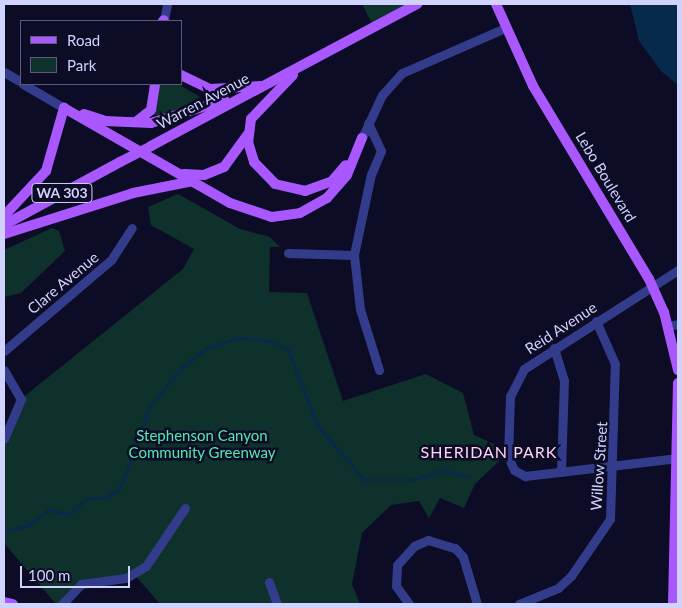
<!DOCTYPE html>
<style>
body{margin:0}
#map{position:relative;width:682px;height:608px;overflow:hidden;background:#0d0c26;font-family:Lato,sans-serif}
div>[style]{position:absolute}
[style*='--x']{left:calc(var(--x)*1px);top:calc(var(--y)*1px);width:calc(var(--w)*1px);rotate:calc(var(--a)*1deg)}
.green>*{inset:0;background:#0f312b}
.water>*{inset:0;background:#07294b}
.stream>*{height:2.5px;margin:-1.25px;padding:0 1.25px;transform-origin:1.25px;border-radius:1.25px;background:#07294b}
.minor>*{height:9px;margin:-4.5px;padding:0 4.5px;transform-origin:4.5px;border-radius:4.5px;background:#333c8a}
.major>*{height:10px;margin:-5px;padding:0 5px;transform-origin:5px;border-radius:5px;background:#a958ff}
.major-bridge>*{height:10px;margin:-5px;padding:0 5px;transform-origin:5px;border-radius:5px;background:#a958ff}
span{translate:-50% -50%;white-space:nowrap;text-align:center;line-height:1.15;-webkit-text-stroke:5px #0d0c26;paint-order:stroke}
.shield-label span{padding:1px 4px;background:#0d0c26;border:1px solid;border-radius:4px;-webkit-text-stroke-width:0}
.shield-label{font-size:14px;color:#d1d3ff;font-weight:700}
.street-label{font-size:15px;color:#d1d3ff}
.park-label{font-size:15px;color:#51ebaf}
.neighbourhood-label{font-size:16px;color:#ffd3f5;letter-spacing:1px}
.frame{position:absolute;inset:0;border:5px solid #d1d3ff;pointer-events:none}
.legend{position:absolute;left:20px;top:20px;width:162px;height:65px;box-sizing:border-box;background:#0d0c26;border:1px solid #5b5c7d;margin:0;padding:6px 9px;list-style:none;font-size:15px;color:#d1d3ff}
.legend li{display:flex;align-items:center;gap:10px;height:25px}
.legend b{width:25px;border:1px solid #5b5c7d}
.scale{position:absolute;left:20px;top:566px;width:110px;height:22px;box-sizing:border-box;border:2px solid #d1d3ff;border-top:0;padding-left:6px;font-size:15px;line-height:18px;white-space:nowrap;color:#d1d3ff;-webkit-text-stroke:4px #0d0c26;paint-order:stroke}
</style>
<div id="map">
<div class="green">
<div style="clip-path:polygon(362px 4px,417px 4px,374px 28px)"></div>
<div style="clip-path:polygon(159px 84px,178px 84px,200px 97px,170px 114px,154px 115px)"></div>
<div style="clip-path:polygon(178px 194px,240px 229px,270px 237px,280px 247px,270px 247px,269px 292px,307px 293px,343px 401px,426px 374px,463px 393px,474px 435px,499px 446px,499px 461px,475px 484px,464px 508px,440px 498px,429px 518px,419px 501px,391px 505px,362px 533px,352px 584px,360px 604px,160px 604px,134px 574px,86px 583px,62px 604px,56px 604px,4px 543px,4px 439px,21px 399px,183px 269px,194px 249px,151px 225px,148px 207px)"></div>
<div style="clip-path:polygon(52px 228px,59px 231px,65px 251px,21px 293px,4px 297px,4px 250px)"></div>
</div>
<div class="water">
<div style="clip-path:polygon(630px 4px,678px 4px,678px 85px,661px 71px,639px 41px)"></div>
</div>
<div class="stream">
<div style="--x:4;--y:531;--w:26;--a:-13"></div>
<div style="--x:29;--y:525;--w:24;--a:-38"></div>
<div style="--x:48;--y:510;--w:22;--a:10"></div>
<div style="--x:70;--y:514;--w:22;--a:-43"></div>
<div style="--x:86;--y:499;--w:21;--a:-5"></div>
<div style="--x:107;--y:497;--w:16;--a:-35"></div>
<div style="--x:120;--y:488;--w:87;--a:-69.9"></div>
<div style="--x:150;--y:406;--w:52;--a:-50.5"></div>
<div style="--x:183;--y:366;--w:30;--a:-37"></div>
<div style="--x:207;--y:348;--w:32;--a:-18"></div>
<div style="--x:237;--y:338;--w:30;--a:4"></div>
<div style="--x:267;--y:340;--w:23;--a:23"></div>
<div style="--x:288;--y:349;--w:83;--a:68.7"></div>
<div style="--x:318;--y:426;--w:72;--a:49"></div>
<div style="--x:365;--y:480;--w:47;--a:0"></div>
<div style="--x:412;--y:480;--w:33;--a:-18"></div>
<div style="--x:443;--y:470;--w:27;--a:15"></div>
</div>
<div class="minor">
<div style="--x:164;--y:20;--w:16;--a:-79"></div>
<div style="--x:4;--y:72;--w:20;--a:30"></div>
<div style="--x:23;--y:84;--w:48;--a:30.3"></div>
<div style="--x:368;--y:123;--w:31;--a:65"></div>
<div style="--x:381;--y:151;--w:25;--a:113"></div>
<div style="--x:371;--y:174;--w:83;--a:101.9"></div>
<div style="--x:354;--y:255;--w:54;--a:83.7"></div>
<div style="--x:360;--y:309;--w:64;--a:72.7"></div>
<div style="--x:362;--y:138;--w:47;--a:-65.1"></div>
<div style="--x:382;--y:95;--w:30;--a:-48"></div>
<div style="--x:402;--y:73;--w:112;--a:-23.6"></div>
<div style="--x:288;--y:253;--w:66;--a:1.7"></div>
<div style="--x:678;--y:270;--w:183;--a:147.3"></div>
<div style="--x:524;--y:369;--w:30;--a:117"></div>
<div style="--x:510;--y:396;--w:61;--a:91.9"></div>
<div style="--x:508;--y:457;--w:14;--a:65"></div>
<div style="--x:514;--y:470;--w:13;--a:29"></div>
<div style="--x:525;--y:476;--w:154;--a:-6.7"></div>
<div style="--x:668;--y:326;--w:10;--a:-11"></div>
<div style="--x:554;--y:348;--w:34;--a:73"></div>
<div style="--x:564;--y:380;--w:92;--a:91.9"></div>
<div style="--x:4;--y:351;--w:140;--a:-40.4"></div>
<div style="--x:111;--y:260;--w:38;--a:-57"></div>
<div style="--x:4;--y:370;--w:34;--a:60"></div>
<div style="--x:21;--y:399;--w:43;--a:113"></div>
<div style="--x:269;--y:582;--w:23;--a:70"></div>
<div style="--x:62;--y:604;--w:28;--a:-46"></div>
<div style="--x:81;--y:584;--w:45;--a:-7.6"></div>
<div style="--x:126;--y:578;--w:23;--a:-31"></div>
<div style="--x:146;--y:566;--w:70;--a:-56.1"></div>
<div style="--x:409;--y:604;--w:22;--a:-126"></div>
<div style="--x:396;--y:586;--w:21;--a:-87"></div>
<div style="--x:397;--y:565;--w:25;--a:-48"></div>
<div style="--x:414;--y:546;--w:15;--a:-23"></div>
<div style="--x:428;--y:540;--w:28;--a:17"></div>
<div style="--x:455;--y:548;--w:12;--a:48"></div>
<div style="--x:463;--y:557;--w:49;--a:73.4"></div>
<div style="--x:519;--y:604;--w:42;--a:-22.3"></div>
<div style="--x:558;--y:588;--w:18;--a:-43"></div>
<div style="--x:571;--y:576;--w:69;--a:-55.6"></div>
<div style="--x:610;--y:519;--w:155;--a:-88.2"></div>
<div style="--x:615;--y:364;--w:47;--a:-113.8"></div>
</div>
<div class="major">
<div style="--x:496;--y:4;--w:90;--a:65.7"></div>
<div style="--x:533;--y:86;--w:225;--a:59"></div>
<div style="--x:649;--y:279;--w:36;--a:66"></div>
<div style="--x:664;--y:312;--w:60;--a:76.4"></div>
<div style="--x:163;--y:21;--w:1;--a:-45"></div>
<div style="--x:181;--y:75;--w:32;--a:26"></div>
<div style="--x:210;--y:89;--w:50;--a:-3.4"></div>
<div style="--x:293;--y:75;--w:61;--a:133.7"></div>
<div style="--x:251;--y:119;--w:23;--a:97"></div>
<div style="--x:248;--y:142;--w:21;--a:73"></div>
<div style="--x:254;--y:162;--w:30;--a:46"></div>
<div style="--x:275;--y:184;--w:31;--a:13"></div>
<div style="--x:305;--y:191;--w:29;--a:-20"></div>
<div style="--x:332;--y:181;--w:21;--a:-49"></div>
<div style="--x:64;--y:108;--w:191;--a:29.8"></div>
<div style="--x:230;--y:203;--w:44;--a:18.4"></div>
<div style="--x:272;--y:217;--w:28;--a:-8"></div>
<div style="--x:300;--y:213;--w:31;--a:-29"></div>
<div style="--x:327;--y:198;--w:30;--a:-49"></div>
<div style="--x:347;--y:175;--w:40;--a:-68"></div>
<div style="--x:84;--y:114;--w:22;--a:18"></div>
<div style="--x:105;--y:121;--w:46;--a:2.5"></div>
<div style="--x:151;--y:123;--w:77;--a:-17.3"></div>
<div style="--x:136;--y:122;--w:19;--a:-39"></div>
<div style="--x:151;--y:110;--w:26;--a:-81"></div>
<div style="--x:151;--y:146;--w:302;--a:-28.1"></div>
<div style="--x:184;--y:174;--w:20;--a:3"></div>
<div style="--x:204;--y:175;--w:22;--a:-22"></div>
<div style="--x:224;--y:167;--w:41;--a:-54"></div>
<div style="--x:4;--y:216;--w:62;--a:-47"></div>
<div style="--x:46;--y:171;--w:66;--a:-74.1"></div>
<div style="--x:4;--y:225;--w:132;--a:-28.5"></div>
<div style="--x:4;--y:234;--w:135;--a:-17.6"></div>
<div style="--x:133;--y:193;--w:61;--a:-11.3"></div>
<div style="--x:4;--y:602;--w:9;--a:13"></div>
<div style="--x:673;--y:604;--w:221;--a:-88.7"></div>
</div>
<div class="major-bridge">
<div style="--x:120;--y:162;--w:35;--a:-27"></div>
</div>
<div class="shield-label">
<span style="left:62px;top:193px">WA 303</span>
</div>
<div class="street-label">
<span style="left:203px;top:101px;rotate:-28deg">Warren Avenue</span>
<span style="left:606px;top:177px;rotate:59deg">Lebo Boulevard</span>
<span style="left:63px;top:283px;rotate:-40deg">Clare Avenue</span>
<span style="left:561px;top:328px;rotate:-33deg">Reid Avenue</span>
<span style="left:599px;top:466px;rotate:-86deg">Willow Street</span>
</div>
<div class="park-label">
<span style="left:202px;top:444px">Stephenson Canyon<br>Community Greenway</span>
</div>
<div class="neighbourhood-label">
<span style="left:489px;top:452px">SHERIDAN PARK</span>
</div>
<div class="frame"></div>
<ul class="legend">
<li><b style="height:6px;background:#a958ff"></b>Road</li>
<li><b style="height:14px;background:#0f312b"></b>Park</li>
</ul>
<div class="scale">100 m</div>
</div>
